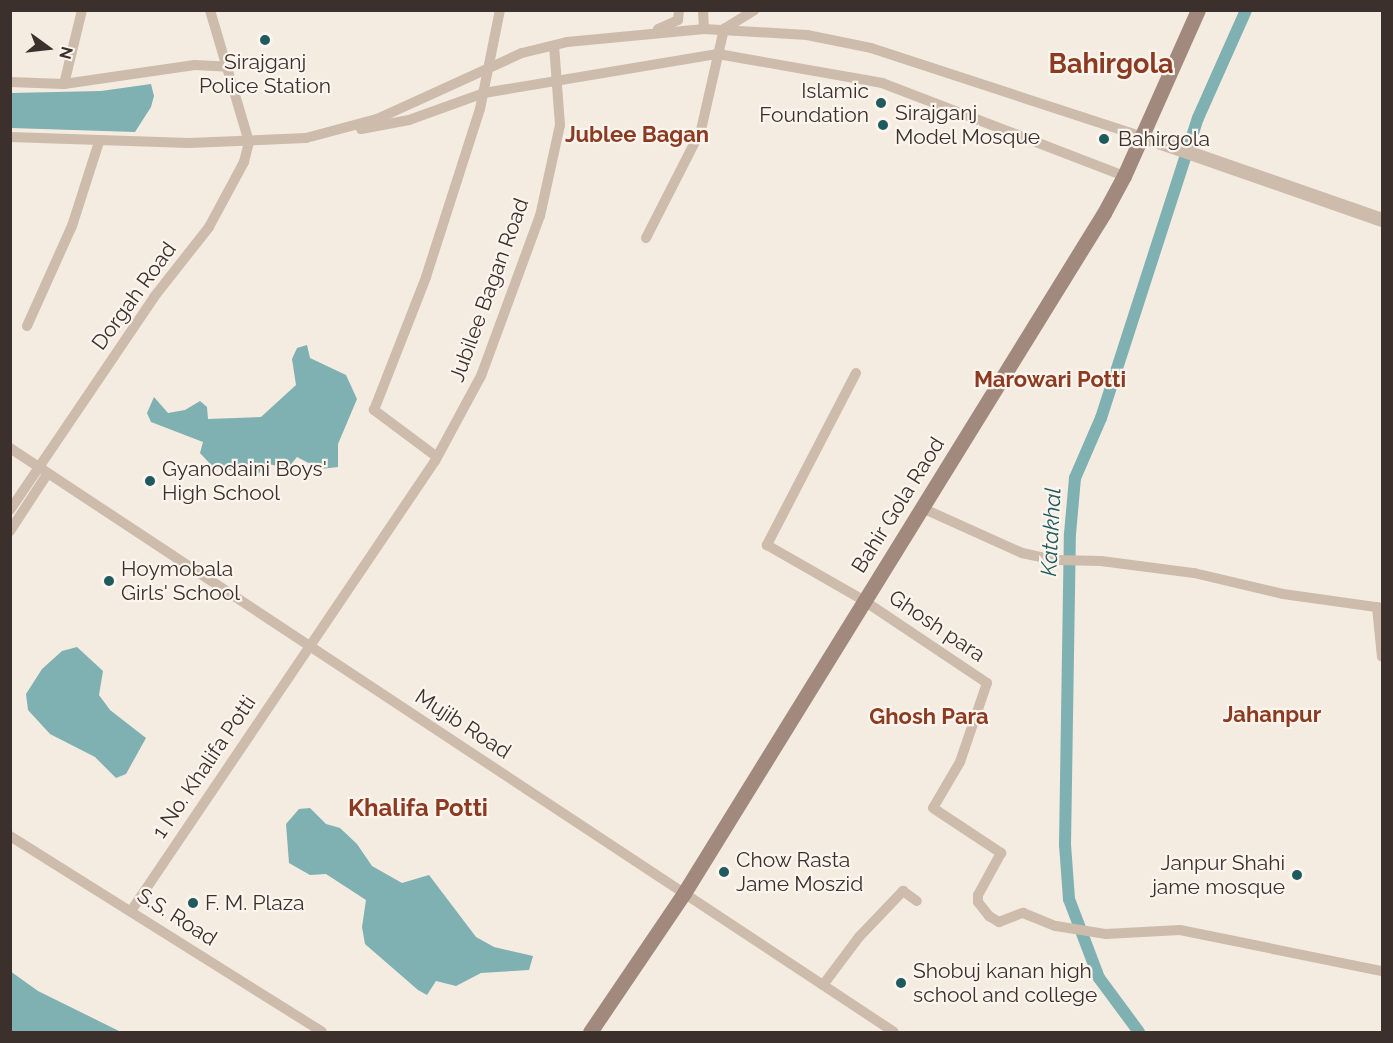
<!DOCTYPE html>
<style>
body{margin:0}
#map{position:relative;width:1393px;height:1043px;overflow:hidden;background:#f4ebe1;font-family:Raleway,sans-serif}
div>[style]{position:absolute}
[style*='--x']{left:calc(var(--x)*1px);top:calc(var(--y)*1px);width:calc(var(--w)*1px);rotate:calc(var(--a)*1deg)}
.water>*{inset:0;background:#7fb0b2}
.canal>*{height:12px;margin:-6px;padding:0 6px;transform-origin:6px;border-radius:6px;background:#7fb0b2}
.minor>*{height:10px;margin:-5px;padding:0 5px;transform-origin:5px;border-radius:5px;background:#cdbbac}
.tertiary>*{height:14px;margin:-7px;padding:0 7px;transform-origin:7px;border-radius:7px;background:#cdbbac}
.secondary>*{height:15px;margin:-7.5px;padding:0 7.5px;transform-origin:7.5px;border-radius:7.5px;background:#a18a7d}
.dots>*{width:16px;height:16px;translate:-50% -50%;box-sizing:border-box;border:3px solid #fbf5ee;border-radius:50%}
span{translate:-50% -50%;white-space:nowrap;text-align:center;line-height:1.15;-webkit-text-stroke:4.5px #fbf5ee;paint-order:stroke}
.poi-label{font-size:21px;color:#3b302b}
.right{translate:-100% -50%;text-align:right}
.left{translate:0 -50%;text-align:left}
.street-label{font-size:21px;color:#3b302b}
.neighbourhood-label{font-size:22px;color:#8c3b22;font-weight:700}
.water-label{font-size:22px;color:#1f5a5e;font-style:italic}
.quarter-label{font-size:24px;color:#8c3b22;font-weight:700}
.district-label{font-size:27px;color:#8c3b22;font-weight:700}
.frame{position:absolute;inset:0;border:12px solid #3b302b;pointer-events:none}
.north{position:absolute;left:18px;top:18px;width:60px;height:60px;-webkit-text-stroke:4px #fbf5ee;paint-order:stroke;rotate:105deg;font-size:16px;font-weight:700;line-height:24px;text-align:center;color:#3b302b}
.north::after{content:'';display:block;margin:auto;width:21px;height:27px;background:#3b302b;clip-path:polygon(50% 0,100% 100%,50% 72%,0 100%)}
</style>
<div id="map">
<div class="water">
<div style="clip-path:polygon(151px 84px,154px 96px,151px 107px,135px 132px,11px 128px,11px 93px,101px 91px)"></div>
<div style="clip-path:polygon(307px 345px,310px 358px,346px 375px,357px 399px,338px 444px,338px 467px,320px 469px,297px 457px,288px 468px,268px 464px,258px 474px,214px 468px,200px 453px,203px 442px,151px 422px,147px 413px,154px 397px,168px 413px,185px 410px,200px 401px,207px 407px,208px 419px,261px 417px,296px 385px,292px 359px,297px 348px)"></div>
<div style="clip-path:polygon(77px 647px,103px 671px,99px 695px,110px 710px,146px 738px,126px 774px,116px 778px,95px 757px,50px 734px,28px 710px,26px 694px,42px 669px,62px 651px)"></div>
<div style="clip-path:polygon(310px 808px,326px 824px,340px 828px,357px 844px,372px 866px,402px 883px,429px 875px,476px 937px,494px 947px,533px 956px,529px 970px,481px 973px,456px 986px,436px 981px,427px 995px,418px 990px,365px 944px,362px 927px,366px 900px,326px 874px,310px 875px,289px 863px,286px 824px,299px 809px)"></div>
<div style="clip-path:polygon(10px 971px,38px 991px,121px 1032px,12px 1032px)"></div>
</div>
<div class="canal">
<div style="--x:1139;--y:1032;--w:67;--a:-126.5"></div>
<div style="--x:1099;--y:978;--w:85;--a:-110.8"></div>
<div style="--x:1069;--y:899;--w:54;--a:-94.2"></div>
<div style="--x:1065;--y:845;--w:311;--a:-89.1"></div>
<div style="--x:1070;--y:534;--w:56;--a:-84.9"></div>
<div style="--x:1075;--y:478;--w:65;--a:-66.6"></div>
<div style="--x:1101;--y:418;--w:315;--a:-72.1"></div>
<div style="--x:1198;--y:118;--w:118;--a:-66"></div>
</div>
<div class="minor">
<div style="--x:703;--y:10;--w:19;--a:87"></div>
<div style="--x:658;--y:29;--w:22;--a:-24"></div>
<div style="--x:678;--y:20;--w:10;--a:-84"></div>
<div style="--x:10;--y:82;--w:54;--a:2.1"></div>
<div style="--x:64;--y:84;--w:132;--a:-8.3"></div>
<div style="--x:195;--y:65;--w:33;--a:3"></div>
<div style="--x:64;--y:84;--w:76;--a:-76.3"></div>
<div style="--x:361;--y:129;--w:49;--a:-10.6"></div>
<div style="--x:409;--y:120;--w:80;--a:-19.8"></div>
<div style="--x:484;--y:93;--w:237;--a:-9.5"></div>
<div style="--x:718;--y:54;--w:167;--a:10"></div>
<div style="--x:882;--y:83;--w:259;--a:21"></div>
<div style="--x:10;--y:137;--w:179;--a:1.9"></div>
<div style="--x:189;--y:143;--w:117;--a:-2.4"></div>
<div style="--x:306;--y:138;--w:73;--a:-15"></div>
<div style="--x:377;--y:119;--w:159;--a:-24.5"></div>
<div style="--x:522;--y:53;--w:46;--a:-13.7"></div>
<div style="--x:567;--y:42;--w:138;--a:-5.4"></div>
<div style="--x:704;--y:29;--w:103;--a:3.3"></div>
<div style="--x:807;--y:35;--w:65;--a:11.5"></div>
<div style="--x:871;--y:48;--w:284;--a:18.1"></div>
<div style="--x:646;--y:238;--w:121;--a:-63"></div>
<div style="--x:701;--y:130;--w:104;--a:-77.2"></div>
<div style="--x:724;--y:29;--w:36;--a:-32"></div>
<div style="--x:27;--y:326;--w:110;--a:-65.8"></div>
<div style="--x:72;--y:226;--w:88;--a:-72.2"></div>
<div style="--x:856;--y:373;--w:194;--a:117.4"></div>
<div style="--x:767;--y:545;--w:111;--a:29.8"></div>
<div style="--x:863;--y:600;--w:149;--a:33.8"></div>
<div style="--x:987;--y:683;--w:83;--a:108.9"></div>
<div style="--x:960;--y:762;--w:53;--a:120.4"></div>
<div style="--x:933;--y:808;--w:82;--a:33.5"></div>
<div style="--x:1001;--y:853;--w:48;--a:118.7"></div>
<div style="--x:978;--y:895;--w:7;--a:90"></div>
<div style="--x:978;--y:902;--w:18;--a:52"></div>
<div style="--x:989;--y:916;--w:12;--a:31"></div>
<div style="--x:999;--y:922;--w:26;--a:-21"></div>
<div style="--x:1023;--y:913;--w:35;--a:22"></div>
<div style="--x:1056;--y:926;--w:51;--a:9.1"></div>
<div style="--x:1106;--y:934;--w:74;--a:-3.1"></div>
<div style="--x:1180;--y:930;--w:206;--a:11.5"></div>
<div style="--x:10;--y:448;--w:1059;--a:33.45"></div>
<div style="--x:437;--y:457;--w:79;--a:-143.3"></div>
<div style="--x:374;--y:410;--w:143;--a:-68.6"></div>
<div style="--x:426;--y:277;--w:176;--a:-72.2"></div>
<div style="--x:480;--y:109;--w:101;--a:-78.6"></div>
<div style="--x:922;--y:508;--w:110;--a:24.2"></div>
<div style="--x:1022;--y:553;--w:35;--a:12"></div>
<div style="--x:1056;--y:560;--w:45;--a:1.3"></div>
<div style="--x:1101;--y:561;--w:94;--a:7.4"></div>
<div style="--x:1194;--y:573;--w:91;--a:13.3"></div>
<div style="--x:1283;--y:594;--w:100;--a:8"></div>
<div style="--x:10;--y:510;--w:257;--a:-55.9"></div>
<div style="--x:154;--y:297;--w:89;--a:-51.8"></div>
<div style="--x:209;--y:227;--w:74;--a:-61.7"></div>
<div style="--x:244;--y:162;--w:21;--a:-76"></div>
<div style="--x:249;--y:142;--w:138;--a:-106.5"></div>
<div style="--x:10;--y:531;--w:69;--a:-56.8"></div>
<div style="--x:1377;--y:607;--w:50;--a:84.3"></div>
<div style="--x:10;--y:836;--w:368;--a:32.1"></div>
<div style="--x:131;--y:911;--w:543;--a:-55.96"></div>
<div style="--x:435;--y:461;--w:97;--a:-61.6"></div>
<div style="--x:481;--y:376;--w:171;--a:-69.8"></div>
<div style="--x:540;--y:216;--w:93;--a:-77.6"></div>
<div style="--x:560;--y:125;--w:79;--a:-94.3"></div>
<div style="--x:823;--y:985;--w:60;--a:-53.1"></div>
<div style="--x:859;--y:937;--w:64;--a:-46.3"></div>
<div style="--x:903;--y:891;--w:17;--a:36"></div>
</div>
<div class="tertiary">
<div style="--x:1141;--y:136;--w:255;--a:19.2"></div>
</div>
<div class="secondary">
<div style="--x:590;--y:1032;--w:168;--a:-55.9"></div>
<div style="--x:684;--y:893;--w:799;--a:-58.3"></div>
<div style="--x:1104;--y:213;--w:42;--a:-61.6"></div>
<div style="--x:1124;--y:176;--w:182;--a:-66"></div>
</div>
<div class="dots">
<div style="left:265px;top:40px;background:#1f5a5e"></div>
<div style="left:881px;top:103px;background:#1f5a5e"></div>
<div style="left:883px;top:125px;background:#1f5a5e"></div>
<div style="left:1104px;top:139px;background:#1f5a5e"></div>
<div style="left:150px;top:481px;background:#1f5a5e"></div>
<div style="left:109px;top:581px;background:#1f5a5e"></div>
<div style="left:724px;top:872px;background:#1f5a5e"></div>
<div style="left:1297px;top:875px;background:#1f5a5e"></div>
<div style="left:193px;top:903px;background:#1f5a5e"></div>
<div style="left:901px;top:983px;background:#1f5a5e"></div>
</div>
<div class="poi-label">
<span style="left:265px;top:74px">Sirajganj<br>Police Station</span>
<span class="right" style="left:869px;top:103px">Islamic<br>Foundation</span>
<span class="left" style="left:895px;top:125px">Sirajganj<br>Model Mosque</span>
<span class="left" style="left:1118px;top:139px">Bahirgola</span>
<span class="left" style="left:162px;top:481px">Gyanodaini Boys'<br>High School</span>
<span class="left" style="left:121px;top:581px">Hoymobala<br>Girls' School</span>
<span class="left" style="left:736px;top:872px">Chow Rasta<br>Jame Moszid</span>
<span class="right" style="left:1285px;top:875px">Janpur Shahi<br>jame mosque</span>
<span class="left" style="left:205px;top:903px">F. M. Plaza</span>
<span class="left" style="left:913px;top:983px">Shobuj kanan high<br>school and college</span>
</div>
<div class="street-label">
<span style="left:489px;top:290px;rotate:-70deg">Jubilee Bagan Road</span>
<span style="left:134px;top:296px;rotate:-54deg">Dorgah Road</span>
<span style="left:898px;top:505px;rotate:-58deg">Bahir Gola Raod</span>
<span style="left:937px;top:626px;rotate:34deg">Ghosh para</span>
<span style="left:463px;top:724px;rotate:33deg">Mujib Road</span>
<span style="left:204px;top:767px;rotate:-56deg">1 No. Khalifa Potti</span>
<span style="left:177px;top:917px;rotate:32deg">S.S. Road</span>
</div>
<div class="neighbourhood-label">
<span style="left:637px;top:135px">Jublee Bagan</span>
<span style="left:1050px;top:380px">Marowari Potti</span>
<span style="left:1272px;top:715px">Jahanpur</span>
<span style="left:929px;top:717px">Ghosh Para</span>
</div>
<div class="water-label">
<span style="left:1051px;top:532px;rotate:-87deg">Katakhal</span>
</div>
<div class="quarter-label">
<span style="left:418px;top:808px">Khalifa Potti</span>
</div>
<div class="district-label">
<span style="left:1111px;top:64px">Bahirgola</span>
</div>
<div class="frame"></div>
<div class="north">N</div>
</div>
